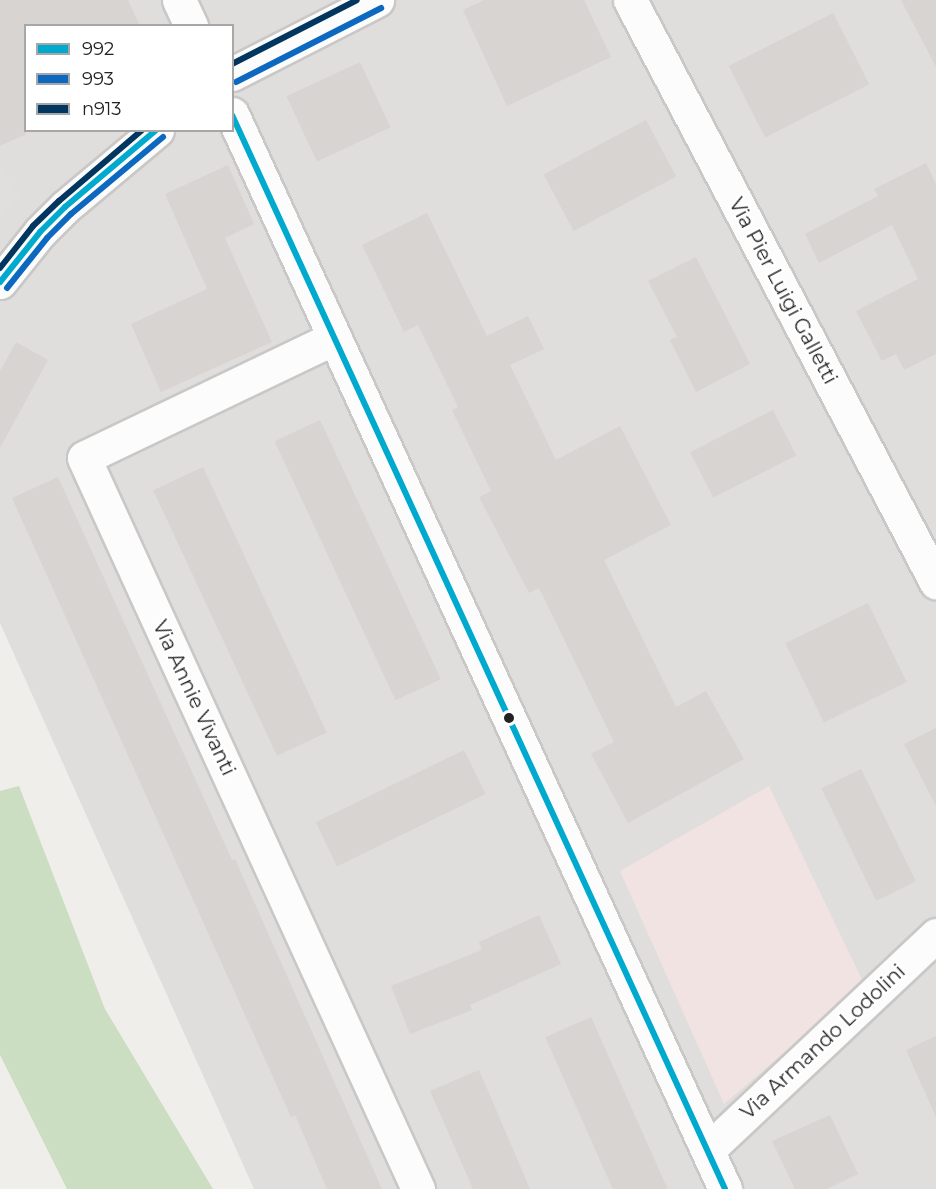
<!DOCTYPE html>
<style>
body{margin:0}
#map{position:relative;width:936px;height:1189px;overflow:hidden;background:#f0eeeb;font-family:Montserrat,sans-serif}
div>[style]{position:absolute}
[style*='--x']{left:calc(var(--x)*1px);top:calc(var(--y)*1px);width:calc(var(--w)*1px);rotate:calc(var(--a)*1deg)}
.residential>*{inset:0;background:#dfdedc}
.commercial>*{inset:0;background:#f1e3e1}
.forest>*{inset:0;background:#cbdec1}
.parking>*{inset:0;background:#e0dfde}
.building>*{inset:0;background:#d7d4d2;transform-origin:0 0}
.roads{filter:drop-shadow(2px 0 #c9c8c7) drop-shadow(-2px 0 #c9c8c7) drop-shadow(0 2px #c9c8c7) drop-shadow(0 -2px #c9c8c7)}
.minor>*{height:33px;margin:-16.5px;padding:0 16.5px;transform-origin:16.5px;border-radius:16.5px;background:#fdfcfc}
.bus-1>*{height:6px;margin:-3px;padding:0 3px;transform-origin:3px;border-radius:3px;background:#00a9ce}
.bus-2>*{height:6px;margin:-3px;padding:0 3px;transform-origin:3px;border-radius:3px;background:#0c69bf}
.bus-3>*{height:6px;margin:-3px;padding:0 3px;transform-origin:3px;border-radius:3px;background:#00365f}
.dots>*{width:16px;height:16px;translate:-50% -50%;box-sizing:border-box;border:3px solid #fff;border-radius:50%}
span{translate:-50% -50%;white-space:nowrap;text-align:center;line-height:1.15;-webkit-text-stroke:5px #fff;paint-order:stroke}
.street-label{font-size:20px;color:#222}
.legend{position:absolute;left:24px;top:24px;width:210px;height:108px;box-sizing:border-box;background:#fff;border:2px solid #a7a7a7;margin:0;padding:8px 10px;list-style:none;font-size:18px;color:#222}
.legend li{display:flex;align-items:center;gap:12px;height:30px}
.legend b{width:30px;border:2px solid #a7a7a7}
</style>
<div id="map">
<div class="residential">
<div style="clip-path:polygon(evenodd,0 0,936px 0,936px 1189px,254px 1189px,0 623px,0 0,26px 26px,232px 26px,232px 130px,26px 130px,26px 26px)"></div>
</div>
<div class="commercial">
<div style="clip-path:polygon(769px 786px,864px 984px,724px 1104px,620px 871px)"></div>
</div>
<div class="forest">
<div style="clip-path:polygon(19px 786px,105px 1009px,213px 1189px,67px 1189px,0 1055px,0 791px)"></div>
</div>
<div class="parking">
<div style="clip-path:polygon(0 168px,20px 196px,0 220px)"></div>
</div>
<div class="building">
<div style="clip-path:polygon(0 0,128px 0,140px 26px,26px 26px,26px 134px,0 146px)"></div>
<div style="clip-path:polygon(484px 0,584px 0,611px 57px,507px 106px,463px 10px)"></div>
<div style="clip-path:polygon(901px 0,936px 0,936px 67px)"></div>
<div style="left:833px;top:13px;width:80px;height:117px;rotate:63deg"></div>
<div style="left:360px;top:62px;width:72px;height:81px;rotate:65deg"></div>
<div style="left:646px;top:120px;width:64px;height:116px;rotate:62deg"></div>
<div style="clip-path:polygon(926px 163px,936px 184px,936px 354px,904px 370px,896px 354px,882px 361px,856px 311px,918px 279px,892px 225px,819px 263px,805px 234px,878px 196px,874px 189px)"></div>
<div style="clip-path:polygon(228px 165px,254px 224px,225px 238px,272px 342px,161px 392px,131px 324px,207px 289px,165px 194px)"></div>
<div style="clip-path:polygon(427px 213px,487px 336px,528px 316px,544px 349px,510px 365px,556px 460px,620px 426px,671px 525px,604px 560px,676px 707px,706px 691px,744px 759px,628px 823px,591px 754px,614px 742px,539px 588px,529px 593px,479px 497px,491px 491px,452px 410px,458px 407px,418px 325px,404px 332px,362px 245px)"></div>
<div style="clip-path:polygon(696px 257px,750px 364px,696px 392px,670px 340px,677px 337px,648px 281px)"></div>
<div style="clip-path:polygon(16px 342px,48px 360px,0 448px,0 371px)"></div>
<div style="left:773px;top:410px;width:51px;height:93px;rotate:63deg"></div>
<div style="left:320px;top:420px;width:286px;height:50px;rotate:65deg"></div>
<div style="left:203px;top:467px;width:293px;height:55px;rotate:65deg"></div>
<div style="clip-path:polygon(58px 477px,232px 860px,235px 859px,382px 1189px,327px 1189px,295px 1115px,291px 1117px,12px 498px)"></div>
<div style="left:868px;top:603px;width:88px;height:92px;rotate:64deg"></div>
<div style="clip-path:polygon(936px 728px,936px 806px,904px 744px)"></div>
<div style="left:464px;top:750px;width:49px;height:165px;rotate:64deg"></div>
<div style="left:861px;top:769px;width:125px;height:44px;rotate:64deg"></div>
<div style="clip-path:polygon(539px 915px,561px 964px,470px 1005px,472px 1010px,410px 1034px,391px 986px,482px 950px,479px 942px)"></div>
<div style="left:591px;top:1017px;width:189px;height:50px;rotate:66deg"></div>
<div style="clip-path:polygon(936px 1036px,936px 1117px,906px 1050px)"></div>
<div style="clip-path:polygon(479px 1070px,530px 1189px,473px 1189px,430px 1091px)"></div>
<div style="clip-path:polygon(830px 1115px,858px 1174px,827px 1189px,795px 1189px,772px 1141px)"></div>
</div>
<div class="roads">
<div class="minor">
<div style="--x:179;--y:0;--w:29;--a:65"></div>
<div style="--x:630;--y:0;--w:658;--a:62.27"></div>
<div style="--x:232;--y:74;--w:163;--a:-27"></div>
<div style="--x:232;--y:114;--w:1183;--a:65.36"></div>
<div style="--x:0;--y:282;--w:64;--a:-51.3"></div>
<div style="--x:40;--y:232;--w:35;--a:-45"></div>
<div style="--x:65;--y:207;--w:120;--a:-39.9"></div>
<div style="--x:334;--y:338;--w:277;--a:154.4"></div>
<div style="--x:84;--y:458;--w:804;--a:65.44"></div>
<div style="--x:709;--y:1149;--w:312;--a:-43.3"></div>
</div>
</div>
<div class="bus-1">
<div style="--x:232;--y:115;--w:1182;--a:65.34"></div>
<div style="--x:0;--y:282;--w:64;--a:-51.3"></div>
<div style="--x:40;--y:232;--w:35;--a:-45"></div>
<div style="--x:65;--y:207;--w:119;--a:-40.2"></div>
</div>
<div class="bus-2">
<div style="--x:236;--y:82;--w:163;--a:-27"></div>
<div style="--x:7;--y:288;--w:64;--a:-51.3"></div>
<div style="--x:47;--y:238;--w:34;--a:-45"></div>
<div style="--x:71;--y:214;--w:120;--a:-39.9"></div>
</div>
<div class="bus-3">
<div style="--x:232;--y:64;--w:140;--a:-27.1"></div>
<div style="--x:0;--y:268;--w:53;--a:-51.8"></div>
<div style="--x:33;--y:226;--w:36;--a:-44"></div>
<div style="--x:59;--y:201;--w:109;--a:-40.5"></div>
</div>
<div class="dots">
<div style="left:509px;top:718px;background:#222"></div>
</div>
<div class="street-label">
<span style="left:783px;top:291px;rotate:62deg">Via Pier Luigi Galletti</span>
<span style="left:194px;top:698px;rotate:65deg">Via Annie Vivanti</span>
<span style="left:823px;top:1042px;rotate:-43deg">Via Armando Lodolini</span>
</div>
<ul class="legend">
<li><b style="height:8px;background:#00a9ce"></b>992</li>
<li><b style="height:8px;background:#0c69bf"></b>993</li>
<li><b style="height:8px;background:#00365f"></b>n913</li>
</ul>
</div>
